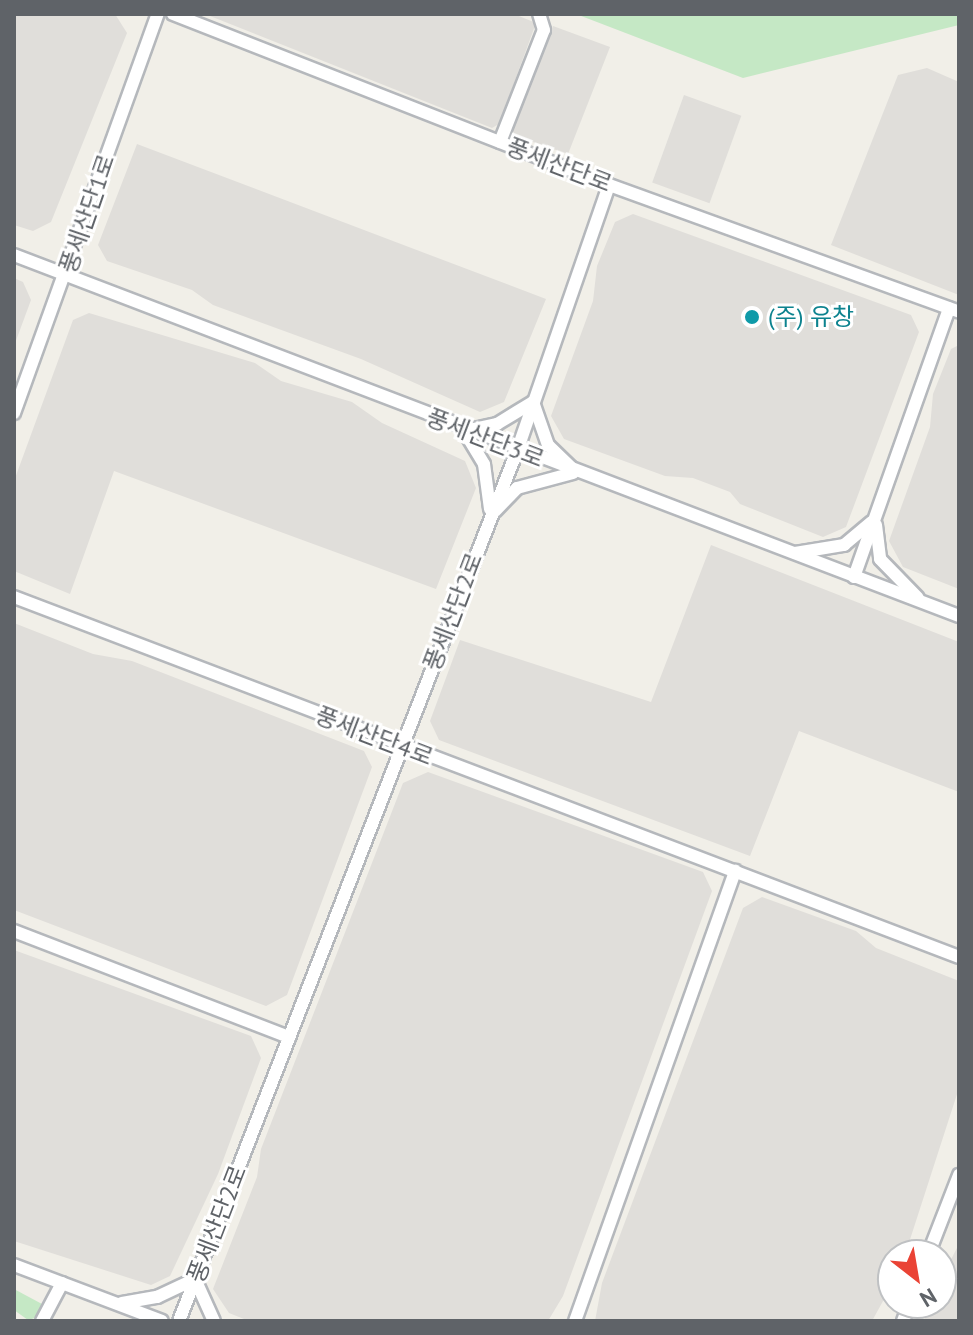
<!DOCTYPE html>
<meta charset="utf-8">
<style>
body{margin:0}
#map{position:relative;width:973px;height:1335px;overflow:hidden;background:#f1efe8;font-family:"PT Sans","Noto Sans KR",sans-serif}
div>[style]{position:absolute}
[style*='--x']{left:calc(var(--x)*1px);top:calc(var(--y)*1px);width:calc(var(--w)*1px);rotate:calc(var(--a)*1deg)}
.industrial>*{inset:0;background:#e0deda;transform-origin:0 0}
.green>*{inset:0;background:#c5e8c5}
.roads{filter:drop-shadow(2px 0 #b5b8bc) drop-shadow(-2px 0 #b5b8bc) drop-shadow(0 2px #b5b8bc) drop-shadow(0 -2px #b5b8bc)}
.minor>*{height:12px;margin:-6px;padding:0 6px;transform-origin:6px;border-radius:6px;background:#fff}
.dots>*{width:22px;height:22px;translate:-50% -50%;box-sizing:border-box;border:4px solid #fff;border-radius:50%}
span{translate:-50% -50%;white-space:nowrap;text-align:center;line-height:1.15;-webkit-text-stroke:6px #fff;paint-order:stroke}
.street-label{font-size:24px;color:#5f6368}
.culture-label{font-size:24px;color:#0d838f}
.left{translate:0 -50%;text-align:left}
.frame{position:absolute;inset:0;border:16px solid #5f6368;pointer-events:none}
.north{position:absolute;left:877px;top:1239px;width:80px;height:80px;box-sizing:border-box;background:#fff;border:2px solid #bfc1c3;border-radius:50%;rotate:149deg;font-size:22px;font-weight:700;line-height:32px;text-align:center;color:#5f6368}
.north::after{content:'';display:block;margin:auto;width:28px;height:36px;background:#ea4335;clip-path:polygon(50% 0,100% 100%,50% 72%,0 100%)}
</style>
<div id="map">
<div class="industrial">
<div style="clip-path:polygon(14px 14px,115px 14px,127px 33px,51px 222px,33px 231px,14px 225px)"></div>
<div style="clip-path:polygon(205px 14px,514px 14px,536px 23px,499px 124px,492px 128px)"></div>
<div style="clip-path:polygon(553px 26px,610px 47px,568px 154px,515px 136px,512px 128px)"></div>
<div style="clip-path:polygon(927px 68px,959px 82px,959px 295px,831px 245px,898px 75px)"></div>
<div style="left:684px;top:95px;width:61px;height:93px;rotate:20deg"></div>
<div style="clip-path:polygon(137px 144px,546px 299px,504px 402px,480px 412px,361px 359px,213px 305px,192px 290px,107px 261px,98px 245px)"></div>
<div style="clip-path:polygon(633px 214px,911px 315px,919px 332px,846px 527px,823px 537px,740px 504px,730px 492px,693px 478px,665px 476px,564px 439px,551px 416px,593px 301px,597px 266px,615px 222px)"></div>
<div style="clip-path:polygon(14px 278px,23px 282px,31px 300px,14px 346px)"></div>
<div style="clip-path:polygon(89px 313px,255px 363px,281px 381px,352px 402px,382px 423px,465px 461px,476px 488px,436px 589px,114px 471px,70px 594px,14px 571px,14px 481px,73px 320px)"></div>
<div style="clip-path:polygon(959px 345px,959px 589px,903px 567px,889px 541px,930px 427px,933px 394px,951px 349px)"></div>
<div style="clip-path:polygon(711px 545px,959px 642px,959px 792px,799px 731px,750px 856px,439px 740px,430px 721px,460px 640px,651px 702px)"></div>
<div style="clip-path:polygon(14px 623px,93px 654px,132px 661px,364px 751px,372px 767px,287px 995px,266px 1006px,14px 910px)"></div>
<div style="clip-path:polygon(428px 772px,703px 872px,712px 891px,563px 1296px,548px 1321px,249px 1321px,229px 1313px,213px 1289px,257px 1177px,261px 1149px,403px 783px)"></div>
<div style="clip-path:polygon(762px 897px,856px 931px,876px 948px,959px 981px,959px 1088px,905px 1255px,893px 1255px,893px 1283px,872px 1321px,595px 1321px,602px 1283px,743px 908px)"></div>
<div style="clip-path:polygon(14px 950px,251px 1036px,261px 1058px,218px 1174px,170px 1276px,151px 1285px,14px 1241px)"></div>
<div style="clip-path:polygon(959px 1244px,959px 1321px,924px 1321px,931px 1303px,941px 1303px,941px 1279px)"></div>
</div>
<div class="green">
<div style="clip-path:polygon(576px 14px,959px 14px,959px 25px,743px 78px)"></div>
<div style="clip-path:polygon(14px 1289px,42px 1304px,38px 1317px,28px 1320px,14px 1310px)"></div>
</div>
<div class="roads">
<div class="minor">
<div style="--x:173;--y:14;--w:468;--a:21.4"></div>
<div style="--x:609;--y:185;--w:372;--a:19.9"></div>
<div style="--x:500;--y:142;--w:120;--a:-68.6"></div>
<div style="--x:544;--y:30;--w:17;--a:-107"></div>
<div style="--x:14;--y:255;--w:1012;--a:20.91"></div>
<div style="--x:14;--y:413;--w:424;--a:-70.2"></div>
<div style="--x:490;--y:509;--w:45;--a:-97.6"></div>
<div style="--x:484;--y:464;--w:39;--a:-121"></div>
<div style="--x:464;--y:431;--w:34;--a:-12"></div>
<div style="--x:497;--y:424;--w:42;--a:-31.4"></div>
<div style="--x:533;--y:402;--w:46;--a:70.8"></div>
<div style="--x:548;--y:445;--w:32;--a:44"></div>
<div style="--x:495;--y:511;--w:32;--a:-46"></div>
<div style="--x:517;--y:488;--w:58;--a:-15"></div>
<div style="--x:876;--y:525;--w:34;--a:83"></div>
<div style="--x:880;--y:559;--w:54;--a:45.7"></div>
<div style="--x:795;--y:553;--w:50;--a:-9.3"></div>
<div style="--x:844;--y:545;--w:35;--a:-40"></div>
<div style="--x:854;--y:577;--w:285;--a:-70.5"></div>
<div style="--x:14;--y:597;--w:1011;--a:20.85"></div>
<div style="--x:14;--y:931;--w:295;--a:21.1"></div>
<div style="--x:928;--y:1255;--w:86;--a:-68.8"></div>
<div style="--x:14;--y:1265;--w:158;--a:20.7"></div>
<div style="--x:122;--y:1303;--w:36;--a:-10"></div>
<div style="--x:157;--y:1297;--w:42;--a:-25.3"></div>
<div style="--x:195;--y:1279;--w:46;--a:65.7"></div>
<div style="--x:42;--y:1321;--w:43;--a:-62.2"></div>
<div style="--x:179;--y:1321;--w:933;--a:-68.77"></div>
<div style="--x:517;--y:451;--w:281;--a:-70.9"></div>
<div style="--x:575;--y:1321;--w:478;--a:-70.4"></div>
<div style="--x:903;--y:1321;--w:19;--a:-69"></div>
</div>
</div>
<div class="dots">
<div style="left:752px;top:317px;background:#0f9aa8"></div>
</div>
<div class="street-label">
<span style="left:559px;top:165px;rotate:21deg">풍세산단로</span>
<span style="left:87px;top:214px;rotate:-71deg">풍세산단1로</span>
<span style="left:485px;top:438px;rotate:21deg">풍세산단3로</span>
<span style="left:453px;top:612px;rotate:-69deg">풍세산단2로</span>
<span style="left:374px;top:736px;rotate:21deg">풍세산단4로</span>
<span style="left:217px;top:1224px;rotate:-69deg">풍세산단2로</span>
</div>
<div class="culture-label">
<span class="left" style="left:768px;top:317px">(주) 유창</span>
</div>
<div class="frame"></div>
<div class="north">N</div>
</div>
